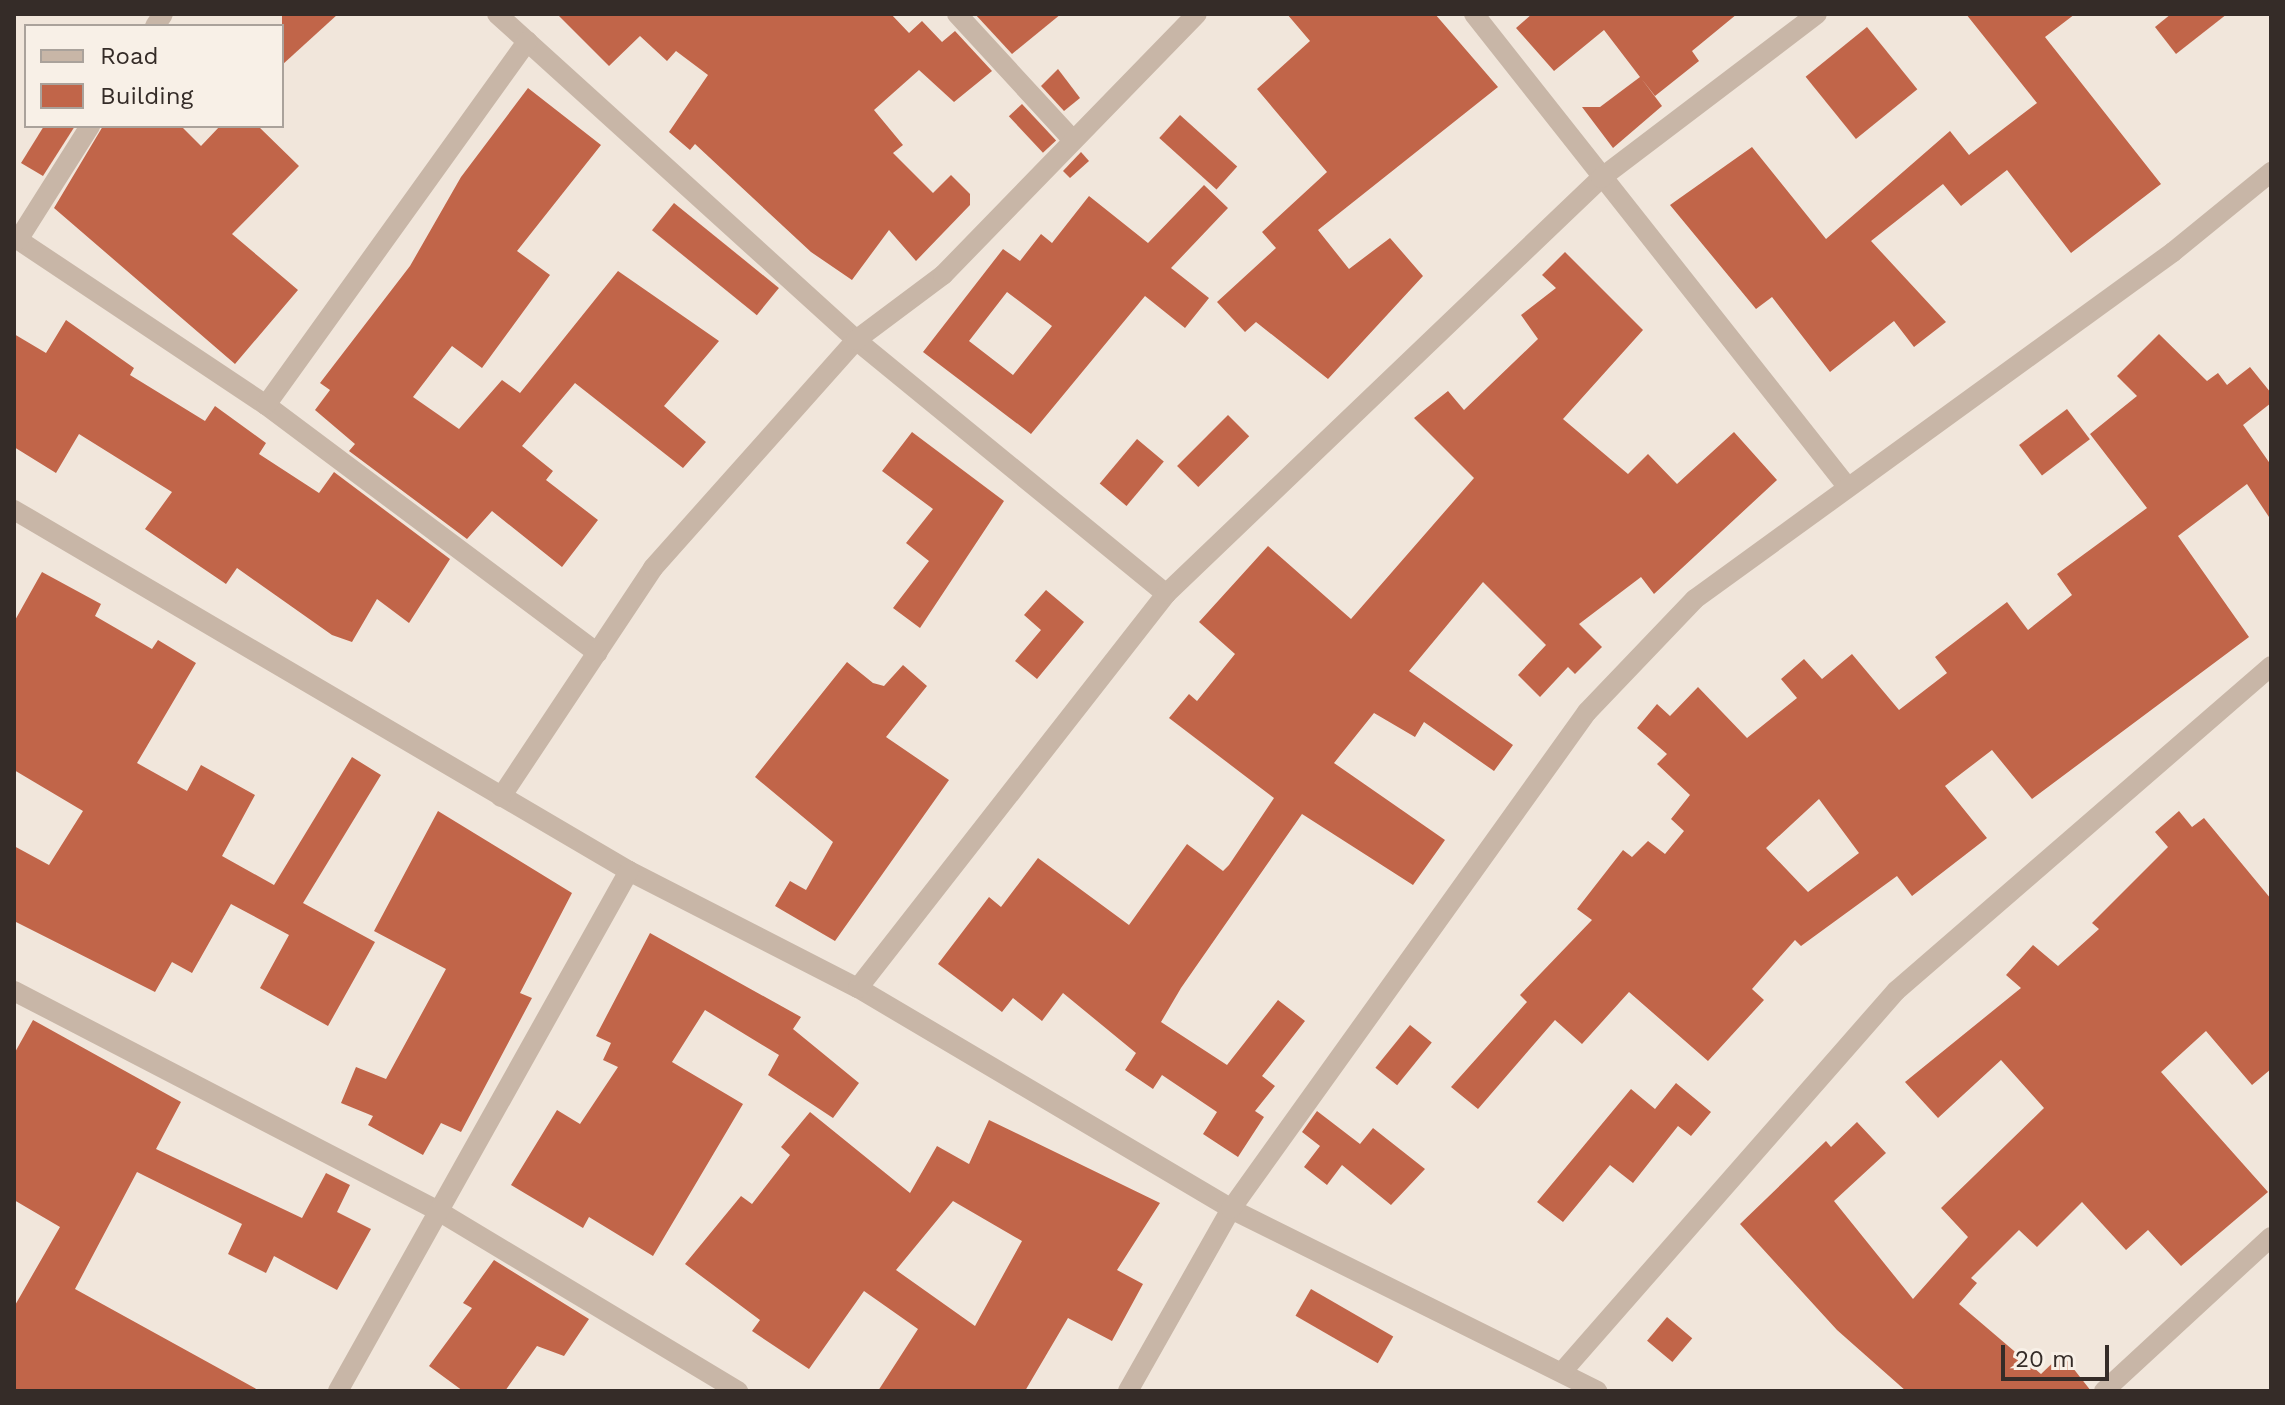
<!DOCTYPE html>
<style>
body{margin:0}
#map{position:relative;width:2285px;height:1405px;overflow:hidden;background:#f1e6db;font-family:"Work Sans",sans-serif}
div>[style]{position:absolute}
[style*='--x']{left:calc(var(--x)*1px);top:calc(var(--y)*1px);width:calc(var(--w)*1px);rotate:calc(var(--a)*1deg)}
.building>*{inset:0;background:#c16549;transform-origin:0 0}
.minor>*{height:20px;margin:-10px;padding:0 10px;transform-origin:10px;border-radius:10px;background:#c8b6a7}
span{translate:-50% -50%;white-space:nowrap;text-align:center;line-height:1.15;-webkit-text-stroke:8px #f8f0e7;paint-order:stroke}
.frame{position:absolute;inset:0;border:16px solid #352c28;pointer-events:none}
.legend{position:absolute;left:24px;top:24px;width:260px;height:104px;box-sizing:border-box;background:#f8f0e7;border:2px solid #aaa29b;margin:0;padding:10px 14px;list-style:none;font-size:24px;color:#352c28}
.legend li{display:flex;align-items:center;gap:16px;height:40px}
.legend b{width:40px;border:2px solid #aaa29b}
.scale{position:absolute;left:2001px;top:1345px;width:108px;height:36px;box-sizing:border-box;border:4px solid #352c28;border-top:0;padding-left:10px;font-size:24px;line-height:28px;white-space:nowrap;color:#352c28;-webkit-text-stroke:6px #f8f0e7;paint-order:stroke}
</style>
<div id="map">
<div class="building">
<div style="clip-path:polygon(282px 14px,338px 14px,282px 65px)"></div>
<div style="clip-path:polygon(557px 14px,891px 14px,909px 33px,922px 21px,942px 42px,955px 31px,992px 71px,954px 102px,919px 70px,874px 110px,903px 145px,893px 153px,933px 193px,951px 175px,970px 194px,970px 205px,916px 261px,889px 230px,852px 280px,811px 252px,695px 144px,690px 150px,669px 132px,708px 75px,676px 51px,667px 61px,640px 36px,609px 66px)"></div>
<div style="clip-path:polygon(975px 14px,1061px 14px,1012px 54px)"></div>
<div style="clip-path:polygon(1287px 14px,1435px 14px,1498px 87px,1318px 230px,1349px 269px,1390px 238px,1423px 276px,1328px 379px,1256px 322px,1245px 332px,1217px 302px,1276px 248px,1262px 232px,1327px 172px,1257px 89px,1310px 41px)"></div>
<div style="clip-path:polygon(1532px 14px,1737px 14px,1692px 51px,1699px 61px,1655px 96px,1641px 78px,1662px 106px,1613px 148px,1582px 107px,1600px 107px,1640px 77px,1604px 30px,1554px 71px,1516px 28px)"></div>
<div style="clip-path:polygon(1966px 14px,2075px 14px,2045px 37px,2161px 184px,2071px 253px,2007px 170px,1961px 206px,1943px 184px,1871px 241px,1946px 322px,1914px 347px,1894px 321px,1830px 372px,1772px 297px,1756px 309px,1670px 205px,1752px 147px,1826px 239px,1950px 131px,1969px 155px,2037px 103px)"></div>
<div style="clip-path:polygon(2171px 14px,2227px 14px,2176px 54px,2155px 27px)"></div>
<div style="left:1867px;top:27px;width:80px;height:79px;rotate:51deg"></div>
<div style="clip-path:polygon(1058px 69px,1080px 98px,1064px 111px,1041px 86px)"></div>
<div style="clip-path:polygon(528px 88px,601px 145px,517px 251px,550px 275px,482px 368px,452px 346px,413px 397px,459px 429px,502px 380px,520px 393px,618px 271px,719px 341px,664px 406px,706px 442px,683px 468px,575px 383px,522px 446px,553px 471px,546px 480px,598px 520px,562px 567px,492px 511px,467px 539px,349px 451px,355px 444px,315px 410px,330px 390px,320px 383px,410px 266px,461px 177px)"></div>
<div style="left:1022px;top:104px;width:50px;height:18px;rotate:47deg"></div>
<div style="left:1180px;top:115px;width:77px;height:31px;rotate:42deg"></div>
<div style="clip-path:polygon(44px 126px,75px 126px,43px 176px,21px 163px)"></div>
<div style="clip-path:polygon(103px 126px,181px 126px,201px 146px,220px 126px,258px 126px,299px 166px,232px 234px,298px 290px,235px 364px,54px 208px)"></div>
<div style="clip-path:polygon(1081px 152px,1089px 161px,1070px 178px,1063px 171px)"></div>
<div style="clip-path:polygon(evenodd,1204px 185px,1228px 208px,1171px 268px,1209px 298px,1185px 328px,1145px 296px,1031px 434px,923px 352px,1003px 249px,1020px 261px,1041px 234px,1052px 243px,1089px 196px,1148px 243px,1204px 185px,1007px 292px,1052px 326px,1013px 375px,969px 341px,1007px 292px)"></div>
<div style="left:674px;top:203px;width:135px;height:35px;rotate:39deg"></div>
<div style="clip-path:polygon(1565px 252px,1643px 330px,1563px 419px,1628px 474px,1648px 454px,1677px 484px,1734px 432px,1777px 480px,1654px 594px,1641px 577px,1579px 624px,1602px 647px,1575px 674px,1568px 667px,1540px 697px,1518px 675px,1546px 645px,1483px 582px,1409px 671px,1513px 745px,1494px 771px,1424px 722px,1415px 737px,1374px 713px,1334px 763px,1445px 840px,1413px 885px,1302px 814px,1181px 988px,1161px 1022px,1227px 1065px,1278px 1000px,1305px 1021px,1262px 1076px,1275px 1086px,1255px 1111px,1264px 1117px,1238px 1157px,1203px 1134px,1217px 1112px,1162px 1075px,1153px 1089px,1125px 1070px,1136px 1053px,1063px 993px,1042px 1021px,1013px 998px,1002px 1012px,938px 964px,989px 897px,1001px 907px,1038px 858px,1129px 925px,1187px 844px,1223px 871px,1229px 865px,1274px 798px,1169px 718px,1189px 694px,1197px 701px,1235px 654px,1199px 622px,1268px 546px,1351px 619px,1474px 478px,1414px 418px,1448px 391px,1464px 410px,1538px 339px,1521px 315px,1556px 288px,1542px 275px)"></div>
<div style="clip-path:polygon(66px 320px,134px 368px,130px 375px,205px 421px,215px 406px,266px 443px,259px 454px,319px 493px,334px 472px,450px 559px,409px 623px,377px 599px,352px 642px,332px 635px,237px 568px,226px 584px,145px 529px,172px 492px,79px 434px,56px 473px,14px 447px,14px 334px,46px 353px)"></div>
<div style="clip-path:polygon(evenodd,2159px 334px,2207px 381px,2218px 373px,2227px 385px,2250px 367px,2271px 393px,2271px 403px,2243px 425px,2271px 465px,2271px 520px,2247px 484px,2178px 536px,2249px 637px,2032px 799px,1992px 750px,1945px 786px,1987px 838px,1912px 896px,1897px 876px,1801px 946px,1795px 940px,1752px 989px,1764px 1000px,1708px 1061px,1629px 992px,1582px 1044px,1555px 1020px,1478px 1109px,1451px 1087px,1527px 1002px,1520px 995px,1592px 920px,1577px 909px,1623px 850px,1632px 857px,1648px 841px,1665px 854px,1684px 831px,1671px 819px,1690px 795px,1657px 764px,1667px 754px,1637px 728px,1657px 704px,1670px 716px,1698px 687px,1747px 738px,1797px 698px,1781px 679px,1804px 659px,1822px 679px,1852px 654px,1899px 710px,1947px 673px,1935px 657px,2007px 602px,2028px 630px,2072px 595px,2057px 574px,2147px 508px,2090px 434px,2137px 396px,2117px 376px,2159px 334px,1819px 799px,1859px 853px,1808px 892px,1766px 848px,1819px 799px)"></div>
<div style="left:2067px;top:409px;width:38px;height:60px;rotate:53deg"></div>
<div style="left:1228px;top:415px;width:30px;height:72px;rotate:45deg"></div>
<div style="clip-path:polygon(912px 432px,1004px 501px,920px 628px,893px 608px,929px 561px,906px 543px,933px 509px,882px 471px)"></div>
<div style="left:1137px;top:439px;width:35px;height:58px;rotate:40deg"></div>
<div style="clip-path:polygon(42px 572px,101px 604px,95px 616px,152px 649px,158px 640px,196px 663px,137px 763px,187px 791px,201px 765px,255px 795px,222px 856px,274px 885px,352px 757px,381px 775px,303px 903px,375px 942px,328px 1026px,260px 988px,289px 935px,231px 904px,192px 973px,172px 962px,155px 992px,14px 921px,14px 846px,49px 865px,83px 811px,14px 770px,14px 622px)"></div>
<div style="clip-path:polygon(1046px 590px,1084px 622px,1037px 679px,1015px 661px,1041px 630px,1024px 615px)"></div>
<div style="clip-path:polygon(847px 662px,873px 683px,884px 686px,903px 665px,927px 686px,886px 737px,949px 780px,835px 941px,775px 906px,790px 881px,806px 890px,833px 842px,755px 777px)"></div>
<div style="clip-path:polygon(438px 811px,572px 893px,520px 993px,532px 998px,461px 1132px,441px 1123px,423px 1155px,368px 1125px,373px 1116px,341px 1103px,356px 1067px,386px 1079px,446px 969px,374px 931px)"></div>
<div style="clip-path:polygon(2179px 811px,2192px 827px,2204px 818px,2271px 899px,2271px 1069px,2252px 1085px,2206px 1031px,2161px 1072px,2268px 1192px,2181px 1266px,2148px 1230px,2126px 1250px,2082px 1202px,2037px 1247px,2019px 1230px,1971px 1278px,1977px 1283px,1959px 1304px,2041px 1374px,2062px 1354px,2091px 1391px,1906px 1391px,1837px 1330px,1740px 1224px,1826px 1141px,1831px 1147px,1857px 1122px,1886px 1153px,1834px 1201px,1913px 1299px,1968px 1237px,1941px 1208px,2044px 1108px,2001px 1060px,1938px 1118px,1905px 1082px,2021px 988px,2006px 975px,2033px 945px,2058px 966px,2099px 929px,2092px 923px,2168px 847px,2155px 832px)"></div>
<div style="clip-path:polygon(650px 933px,801px 1017px,793px 1029px,859px 1083px,833px 1118px,768px 1075px,779px 1055px,705px 1010px,672px 1062px,743px 1104px,653px 1256px,589px 1217px,583px 1228px,511px 1185px,557px 1110px,580px 1124px,618px 1067px,603px 1060px,611px 1043px,596px 1036px)"></div>
<div style="clip-path:polygon(33px 1020px,181px 1102px,156px 1149px,302px 1218px,326px 1173px,350px 1185px,337px 1212px,371px 1229px,337px 1290px,274px 1256px,266px 1273px,228px 1254px,242px 1224px,137px 1172px,75px 1289px,260px 1391px,14px 1391px,14px 1307px,60px 1227px,14px 1200px,14px 1054px)"></div>
<div style="left:1410px;top:1025px;width:28px;height:55px;rotate:39deg"></div>
<div style="clip-path:polygon(1676px 1083px,1711px 1112px,1691px 1136px,1678px 1126px,1633px 1183px,1610px 1165px,1563px 1222px,1537px 1202px,1631px 1089px,1655px 1109px)"></div>
<div style="clip-path:polygon(1317px 1111px,1360px 1144px,1373px 1128px,1425px 1169px,1391px 1205px,1342px 1165px,1327px 1185px,1304px 1167px,1320px 1146px,1302px 1132px)"></div>
<div style="clip-path:polygon(evenodd,810px 1112px,910px 1193px,937px 1146px,969px 1164px,989px 1120px,1160px 1203px,1117px 1270px,1143px 1284px,1112px 1341px,1068px 1318px,1025px 1391px,878px 1391px,918px 1329px,864px 1291px,809px 1369px,752px 1331px,760px 1320px,685px 1264px,741px 1196px,752px 1204px,790px 1155px,781px 1147px,810px 1112px,953px 1201px,1022px 1241px,975px 1326px,896px 1270px,953px 1201px)"></div>
<div style="clip-path:polygon(494px 1260px,589px 1319px,564px 1356px,537px 1346px,505px 1391px,463px 1391px,429px 1366px,472px 1308px,463px 1303px)"></div>
<div style="left:1311px;top:1289px;width:95px;height:31px;rotate:30deg"></div>
<div style="left:1667px;top:1317px;width:33px;height:31px;rotate:40deg"></div>
</div>
<div class="minor">
<div style="--x:497;--y:14;--w:485;--a:42.2"></div>
<div style="--x:856;--y:340;--w:401;--a:39.3"></div>
<div style="--x:957;--y:14;--w:171;--a:47.4"></div>
<div style="--x:1474;--y:14;--w:600;--a:51.7"></div>
<div style="--x:155;--y:26;--w:14;--a:-56"></div>
<div style="--x:14;--y:237;--w:303;--a:33.7"></div>
<div style="--x:266;--y:405;--w:414;--a:36.8"></div>
<div style="--x:18;--y:240;--w:135;--a:-57.7"></div>
<div style="--x:266;--y:405;--w:448;--a:-54.3"></div>
<div style="--x:14;--y:510;--w:713;--a:30.41"></div>
<div style="--x:629;--y:871;--w:257;--a:27.1"></div>
<div style="--x:858;--y:988;--w:434;--a:30.6"></div>
<div style="--x:1231;--y:1209;--w:409;--a:26.4"></div>
<div style="--x:501;--y:797;--w:275;--a:-56.4"></div>
<div style="--x:653;--y:568;--w:305;--a:-48.3"></div>
<div style="--x:856;--y:340;--w:109;--a:-36.8"></div>
<div style="--x:943;--y:275;--w:364;--a:-45.8"></div>
<div style="--x:858;--y:988;--w:500;--a:-51.98"></div>
<div style="--x:1166;--y:594;--w:602;--a:-43.72"></div>
<div style="--x:1601;--y:178;--w:271;--a:-37.2"></div>
<div style="--x:14;--y:991;--w:480;--a:27.4"></div>
<div style="--x:440;--y:1212;--w:348;--a:31"></div>
<div style="--x:1562;--y:1372;--w:507;--a:-48.76"></div>
<div style="--x:1896;--y:991;--w:496;--a:-40.9"></div>
<div style="--x:338;--y:1391;--w:596;--a:-60.77"></div>
<div style="--x:1128;--y:1391;--w:209;--a:-60.5"></div>
<div style="--x:1231;--y:1209;--w:611;--a:-54.39"></div>
<div style="--x:1587;--y:712;--w:156;--a:-46.3"></div>
<div style="--x:1695;--y:599;--w:591;--a:-35.98"></div>
<div style="--x:2173;--y:252;--w:127;--a:-39.2"></div>
<div style="--x:2104;--y:1391;--w:227;--a:-42.7"></div>
</div>
<div class="frame"></div>
<ul class="legend">
<li><b style="height:10px;background:#c8b6a7"></b>Road</li>
<li><b style="height:22px;background:#c16549"></b>Building</li>
</ul>
<div class="scale">20 m</div>
</div>
